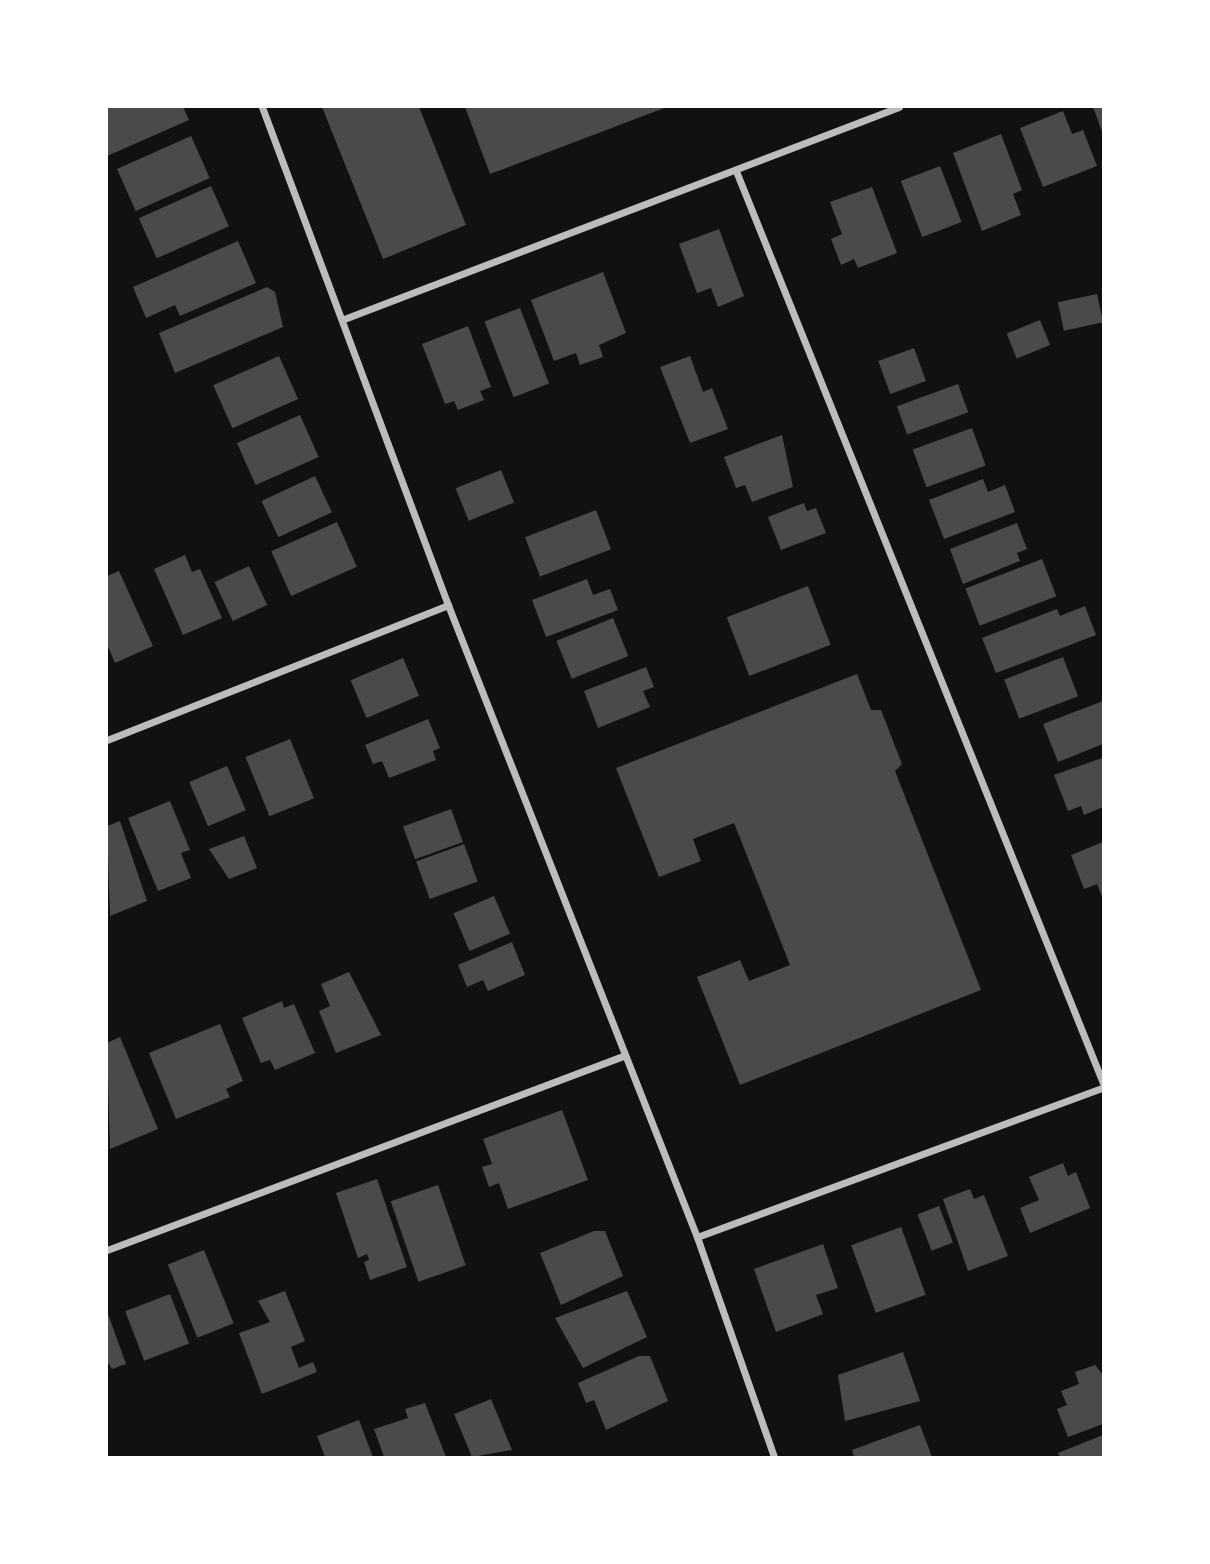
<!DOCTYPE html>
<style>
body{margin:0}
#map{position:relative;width:1210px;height:1564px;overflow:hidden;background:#111;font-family:Arial,sans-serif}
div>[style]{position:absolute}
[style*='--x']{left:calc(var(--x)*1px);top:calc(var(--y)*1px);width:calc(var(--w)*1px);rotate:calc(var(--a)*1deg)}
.building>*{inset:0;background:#4a4a4a;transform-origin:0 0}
.minor>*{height:7px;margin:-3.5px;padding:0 3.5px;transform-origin:3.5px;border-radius:3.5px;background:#bcbcbc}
span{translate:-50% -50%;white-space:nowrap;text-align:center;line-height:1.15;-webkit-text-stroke:5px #fff;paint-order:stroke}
.frame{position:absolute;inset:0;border:108px solid #fff;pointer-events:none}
</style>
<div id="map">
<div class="building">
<div style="clip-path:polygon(107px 107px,183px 107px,189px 120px,107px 156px)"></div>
<div style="clip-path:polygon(322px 107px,419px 107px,466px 225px,383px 259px)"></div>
<div style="clip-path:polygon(465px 107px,667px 107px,490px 174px)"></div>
<div style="clip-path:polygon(1093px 107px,1103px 107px,1103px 134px)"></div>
<div style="clip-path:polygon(1063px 111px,1072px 134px,1083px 130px,1097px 166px,1043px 187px,1020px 128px)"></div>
<div style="clip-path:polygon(1001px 134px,1022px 190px,1013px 194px,1021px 215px,982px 231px,953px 153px)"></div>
<div style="left:191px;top:136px;width:46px;height:81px;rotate:66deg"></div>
<div style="left:940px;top:166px;width:60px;height:42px;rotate:69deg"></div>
<div style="left:211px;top:186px;width:44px;height:79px;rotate:66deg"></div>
<div style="clip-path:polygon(872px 187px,897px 253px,858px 268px,854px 259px,841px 265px,831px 239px,842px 234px,830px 202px)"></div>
<div style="clip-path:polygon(719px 229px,744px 296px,718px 307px,711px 288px,697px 293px,679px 244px)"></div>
<div style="clip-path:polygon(238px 241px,256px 283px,180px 316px,175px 305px,146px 318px,133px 287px)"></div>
<div style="clip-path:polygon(603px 272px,626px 333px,599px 345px,603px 357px,580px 365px,576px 353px,554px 361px,531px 300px)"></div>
<div style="clip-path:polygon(267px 287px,275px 292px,283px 327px,175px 373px,159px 333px)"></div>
<div style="left:1097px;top:294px;width:29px;height:40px;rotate:78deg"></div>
<div style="left:520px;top:308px;width:81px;height:38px;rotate:69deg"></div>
<div style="left:1040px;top:320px;width:27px;height:36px;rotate:68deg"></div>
<div style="clip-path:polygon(468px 326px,491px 387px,480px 391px,484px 400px,458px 410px,454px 401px,445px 404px,422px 344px)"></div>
<div style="left:914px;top:348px;width:35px;height:38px;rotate:70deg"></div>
<div style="left:279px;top:356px;width:47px;height:72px;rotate:66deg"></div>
<div style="clip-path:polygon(690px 356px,703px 392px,712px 388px,728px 429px,690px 443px,660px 367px)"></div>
<div style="left:958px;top:384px;width:30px;height:65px;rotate:70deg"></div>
<div style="left:300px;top:415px;width:46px;height:69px;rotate:66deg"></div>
<div style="left:972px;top:428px;width:40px;height:63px;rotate:70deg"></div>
<div style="clip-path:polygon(782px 435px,793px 487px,752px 502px,745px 485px,736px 488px,724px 457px)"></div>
<div style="left:501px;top:470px;width:35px;height:49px;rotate:68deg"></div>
<div style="left:315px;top:476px;width:40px;height:59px;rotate:65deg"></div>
<div style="clip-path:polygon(983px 479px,988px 492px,1005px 485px,1015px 512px,944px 539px,929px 500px)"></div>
<div style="clip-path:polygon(804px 503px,807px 511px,816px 508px,826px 533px,781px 550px,768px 517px)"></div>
<div style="left:596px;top:510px;width:42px;height:76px;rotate:69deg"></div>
<div style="left:337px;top:522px;width:49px;height:72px;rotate:66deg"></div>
<div style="clip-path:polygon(1017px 523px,1027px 549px,1017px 553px,1020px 561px,963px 584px,950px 549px)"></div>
<div style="clip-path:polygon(185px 555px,192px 572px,200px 569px,222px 618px,183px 635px,154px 569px)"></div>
<div style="left:1042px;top:559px;width:40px;height:82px;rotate:69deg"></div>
<div style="left:249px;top:566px;width:43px;height:38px;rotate:65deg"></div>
<div style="clip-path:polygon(119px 571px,153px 646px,115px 663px,107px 644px,107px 576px)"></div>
<div style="clip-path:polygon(587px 579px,593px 595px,610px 589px,618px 610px,546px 637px,532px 600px)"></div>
<div style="left:808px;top:586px;width:63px;height:87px;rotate:69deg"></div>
<div style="clip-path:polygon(1085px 606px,1096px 635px,996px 673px,982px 638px,1057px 609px,1060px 616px)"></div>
<div style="left:613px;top:618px;width:41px;height:61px;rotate:68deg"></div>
<div style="left:1063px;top:657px;width:42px;height:63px;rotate:69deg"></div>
<div style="left:403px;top:658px;width:41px;height:57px;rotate:67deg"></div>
<div style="clip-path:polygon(646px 667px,654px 687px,643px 691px,650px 707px,598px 728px,584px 691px)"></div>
<div style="clip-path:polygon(857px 674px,871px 710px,881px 710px,902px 764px,895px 771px,981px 990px,740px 1085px,697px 977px,740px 960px,749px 981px,790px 965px,770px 914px,734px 823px,693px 839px,701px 861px,659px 877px,616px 768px)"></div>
<div style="clip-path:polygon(1103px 701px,1103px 744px,1058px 762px,1043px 724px)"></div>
<div style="clip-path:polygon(428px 719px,440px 748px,433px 751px,436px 760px,389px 778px,382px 761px,373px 764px,365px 745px)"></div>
<div style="left:290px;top:739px;width:64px;height:48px;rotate:68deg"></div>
<div style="clip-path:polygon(1102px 758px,1103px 807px,1084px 815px,1081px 806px,1068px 811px,1054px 775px)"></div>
<div style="left:227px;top:766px;width:48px;height:41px;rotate:67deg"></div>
<div style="clip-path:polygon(170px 801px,190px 850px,181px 853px,191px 878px,158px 891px,128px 818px)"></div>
<div style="left:451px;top:809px;width:35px;height:51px;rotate:70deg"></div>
<div style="clip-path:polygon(120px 821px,147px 901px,110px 916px,107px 826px)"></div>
<div style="clip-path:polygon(244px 836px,257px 868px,229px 879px,209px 849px)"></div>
<div style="clip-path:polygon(1103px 842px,1103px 899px,1097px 884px,1084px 889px,1071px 855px)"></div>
<div style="left:464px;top:844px;width:40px;height:51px;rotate:70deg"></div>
<div style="left:494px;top:896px;width:41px;height:44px;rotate:67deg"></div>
<div style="clip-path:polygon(512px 942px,525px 975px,488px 991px,483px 980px,467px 987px,458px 965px)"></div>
<div style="clip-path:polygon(349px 972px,381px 1035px,336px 1053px,319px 1011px,330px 1006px,321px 984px)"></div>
<div style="clip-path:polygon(282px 1001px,284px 1008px,294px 1004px,315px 1053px,275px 1070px,270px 1060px,261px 1063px,242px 1018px)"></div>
<div style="clip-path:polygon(220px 1024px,243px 1081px,226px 1089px,230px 1097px,176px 1119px,149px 1053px)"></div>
<div style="clip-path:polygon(120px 1037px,158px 1129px,110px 1149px,107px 1043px)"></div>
<div style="clip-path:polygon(562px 1110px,588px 1180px,508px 1209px,499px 1183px,489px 1187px,482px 1167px,492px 1164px,483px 1139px)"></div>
<div style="clip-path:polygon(1063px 1163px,1068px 1176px,1076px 1172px,1090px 1208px,1030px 1233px,1020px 1208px,1039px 1200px,1029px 1177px)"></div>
<div style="clip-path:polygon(377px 1179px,407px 1267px,370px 1280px,364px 1262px,369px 1260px,367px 1254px,358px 1258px,336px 1193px)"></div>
<div style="left:438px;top:1185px;width:85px;height:50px;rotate:71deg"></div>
<div style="clip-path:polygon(970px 1189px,974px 1199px,984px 1195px,1008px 1256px,968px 1271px,943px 1199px)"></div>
<div style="left:939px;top:1206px;width:39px;height:23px;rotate:69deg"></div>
<div style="left:901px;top:1227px;width:72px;height:53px;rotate:70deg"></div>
<div style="clip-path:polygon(594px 1231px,605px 1231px,623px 1276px,561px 1305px,540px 1253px)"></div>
<div style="clip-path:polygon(823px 1244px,838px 1288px,816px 1295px,823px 1314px,776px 1332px,754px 1269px)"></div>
<div style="left:204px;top:1250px;width:79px;height:39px;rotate:68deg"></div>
<div style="clip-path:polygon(285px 1291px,305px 1341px,291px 1347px,299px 1368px,313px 1362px,317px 1372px,262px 1394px,239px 1333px,270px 1322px,258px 1301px)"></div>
<div style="clip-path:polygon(627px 1291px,647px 1337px,583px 1368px,555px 1318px)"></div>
<div style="left:170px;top:1294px;width:53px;height:48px;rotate:69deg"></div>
<div style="clip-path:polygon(107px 1311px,126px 1364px,112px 1369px,107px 1361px)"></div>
<div style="clip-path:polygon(903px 1352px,920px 1401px,845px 1421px,838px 1375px)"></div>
<div style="clip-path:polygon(639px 1356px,650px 1356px,668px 1401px,606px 1430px,594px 1400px,586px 1403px,578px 1383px)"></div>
<div style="clip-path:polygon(1095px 1365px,1103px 1375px,1103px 1424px,1068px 1437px,1057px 1409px,1067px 1405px,1061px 1391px,1079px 1384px,1075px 1372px)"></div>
<div style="clip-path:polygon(491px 1399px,512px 1450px,472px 1457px,454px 1414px)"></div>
<div style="clip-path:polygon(425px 1403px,446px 1457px,384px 1457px,374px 1429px,408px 1418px,405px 1409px)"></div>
<div style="clip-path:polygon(359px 1420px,373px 1457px,325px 1457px,317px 1436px)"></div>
<div style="clip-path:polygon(920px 1425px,932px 1457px,854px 1457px,852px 1450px)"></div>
<div style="clip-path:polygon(1103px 1435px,1103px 1457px,1060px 1457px,1058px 1453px)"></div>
</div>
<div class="minor">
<div style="--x:262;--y:107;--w:532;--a:69.52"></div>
<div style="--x:448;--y:605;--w:679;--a:68.5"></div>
<div style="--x:697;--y:1237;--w:233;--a:70.7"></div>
<div style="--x:736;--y:171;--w:983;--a:68.08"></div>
<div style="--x:344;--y:319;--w:594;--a:-20.91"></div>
<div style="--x:107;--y:740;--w:367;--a:-21.6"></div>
<div style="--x:697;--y:1237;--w:432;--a:-20.2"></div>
<div style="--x:107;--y:1250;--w:551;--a:-20.6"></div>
</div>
<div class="frame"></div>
</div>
